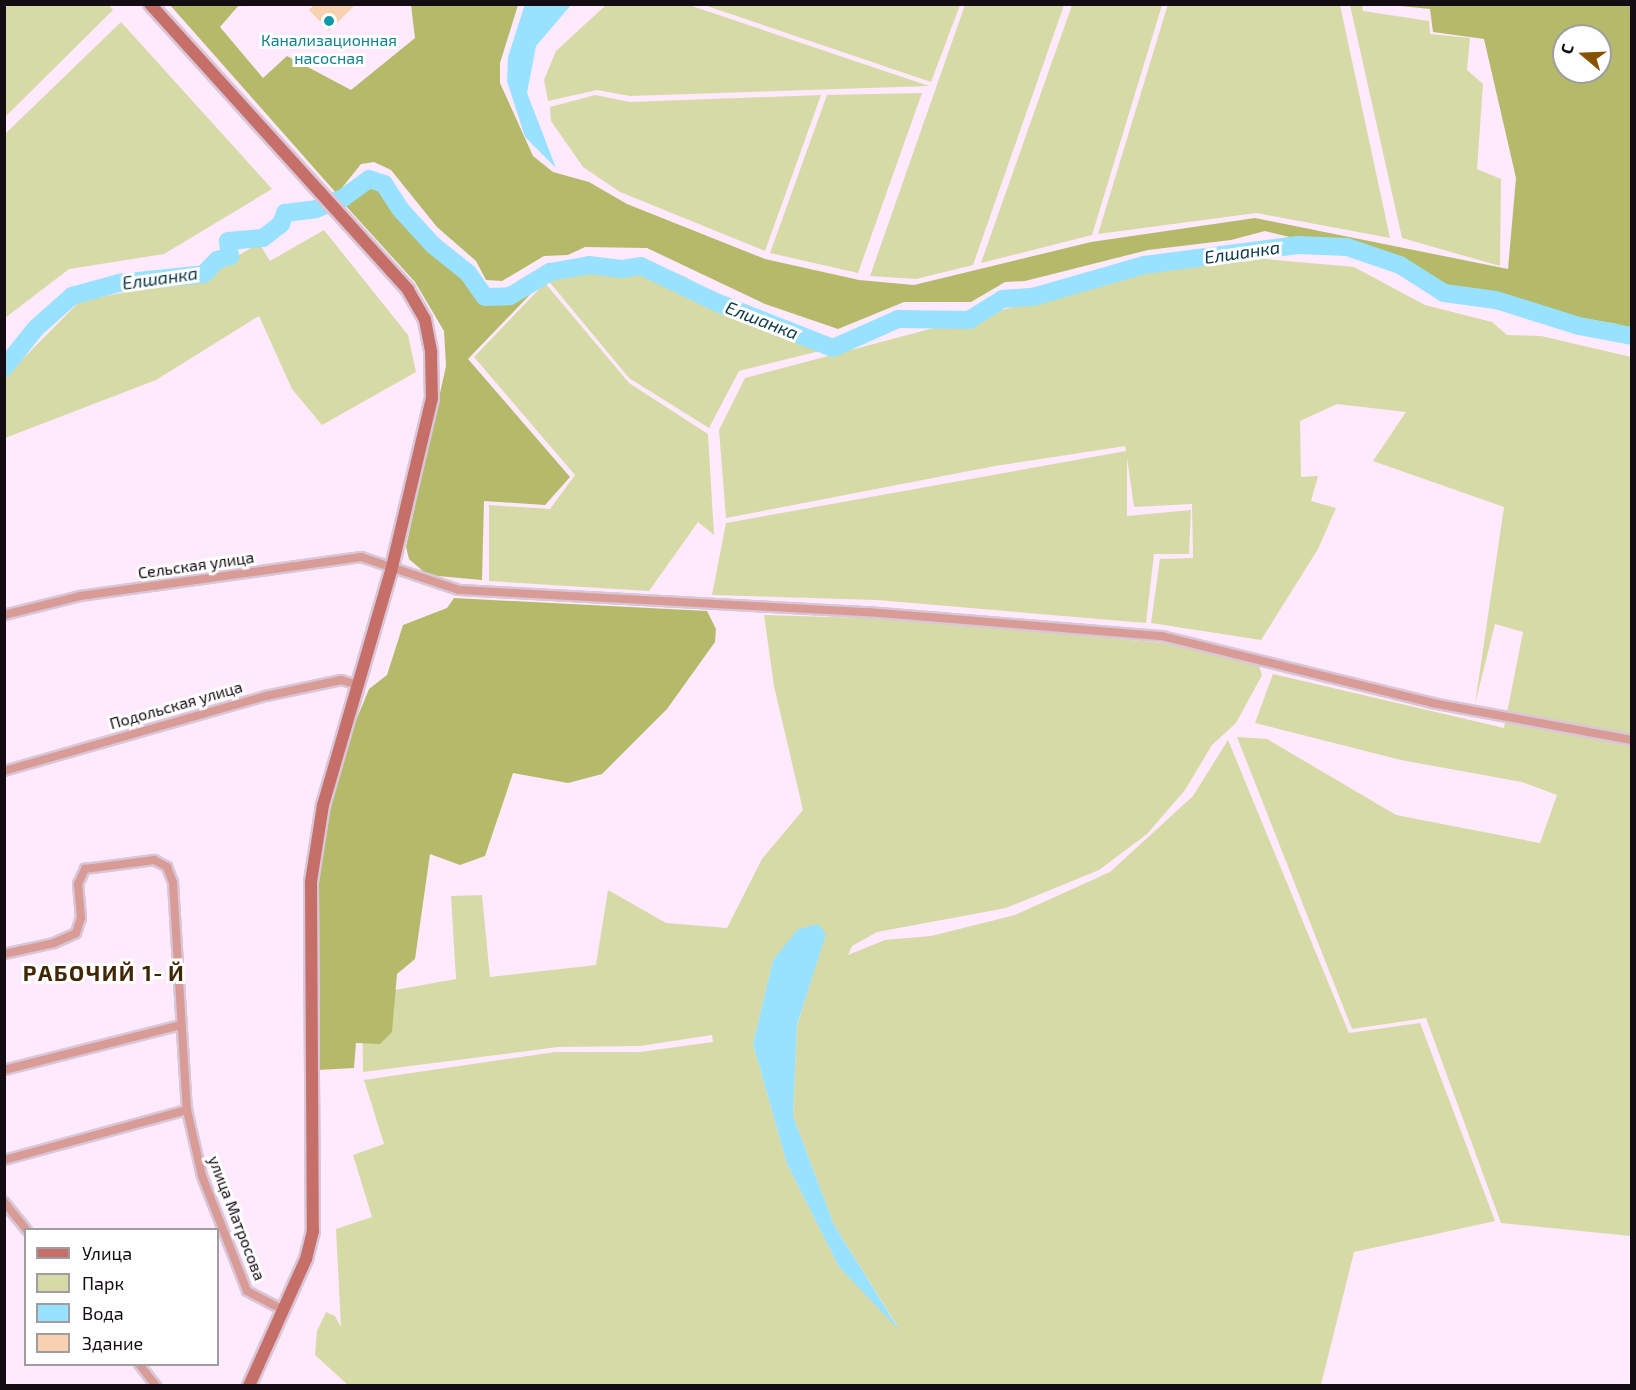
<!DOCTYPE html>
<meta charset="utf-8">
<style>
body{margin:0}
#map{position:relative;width:1636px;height:1390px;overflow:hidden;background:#ffe9fc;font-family:"Exo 2",sans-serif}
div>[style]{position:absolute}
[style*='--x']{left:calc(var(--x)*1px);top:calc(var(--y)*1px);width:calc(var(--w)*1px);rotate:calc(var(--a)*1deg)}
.green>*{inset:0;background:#d6daa7}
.forest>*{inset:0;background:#b4ba69}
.water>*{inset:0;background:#98e1ff}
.river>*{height:18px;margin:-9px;padding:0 9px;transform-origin:9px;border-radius:9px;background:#98e1ff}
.building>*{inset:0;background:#f8d2b0}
.roads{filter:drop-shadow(2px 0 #d9c6d7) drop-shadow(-2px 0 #d9c6d7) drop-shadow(0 2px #d9c6d7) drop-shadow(0 -2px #d9c6d7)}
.minor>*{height:8px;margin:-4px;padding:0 4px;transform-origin:4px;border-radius:4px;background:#d89b95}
.secondary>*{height:12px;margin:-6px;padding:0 6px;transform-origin:6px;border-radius:6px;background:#c66f69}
.dots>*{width:16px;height:16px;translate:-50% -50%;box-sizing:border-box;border:3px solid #fefefe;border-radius:50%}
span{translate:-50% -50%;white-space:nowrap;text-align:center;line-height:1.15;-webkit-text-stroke:6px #fefefe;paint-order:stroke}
.culture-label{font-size:16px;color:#0d838f}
.street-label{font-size:16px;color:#130c13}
.water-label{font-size:18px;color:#093645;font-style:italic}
.district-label{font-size:22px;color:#402604;font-weight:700;letter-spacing:1.5px}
.frame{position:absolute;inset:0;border:6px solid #130c13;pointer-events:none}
.legend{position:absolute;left:24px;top:1228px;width:195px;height:138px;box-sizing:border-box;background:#fefefe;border:2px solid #a09da0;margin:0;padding:8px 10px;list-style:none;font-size:18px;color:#130c13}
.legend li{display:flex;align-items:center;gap:12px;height:30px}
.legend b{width:30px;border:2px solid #a09da0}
.north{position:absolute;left:1552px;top:24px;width:60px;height:60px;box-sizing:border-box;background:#fefefe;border:2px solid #a09da0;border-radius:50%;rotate:289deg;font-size:16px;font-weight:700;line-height:24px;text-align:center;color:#130c13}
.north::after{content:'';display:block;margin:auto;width:21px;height:27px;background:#875300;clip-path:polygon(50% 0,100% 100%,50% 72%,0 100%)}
</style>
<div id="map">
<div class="green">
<div style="clip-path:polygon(5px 4px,108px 4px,113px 10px,5px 117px)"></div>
<div style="clip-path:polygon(1168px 4px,1340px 5px,1390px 238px,1256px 213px,1098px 234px)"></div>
<div style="clip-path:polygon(689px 5px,929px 86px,630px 96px,597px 90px,548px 101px,544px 80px,556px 51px,606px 5px)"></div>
<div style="clip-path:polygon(704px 5px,960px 4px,960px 5px,931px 82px)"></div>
<div style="clip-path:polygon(965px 5px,1064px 5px,973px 265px,916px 279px,870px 276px)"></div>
<div style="clip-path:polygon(1072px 5px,1162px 5px,1092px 235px,981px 263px)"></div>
<div style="clip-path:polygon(1350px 5px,1362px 5px,1363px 11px,1429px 21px,1430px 34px,1470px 38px,1467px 70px,1483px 84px,1477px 169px,1501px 179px,1500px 266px,1402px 238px)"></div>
<div style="clip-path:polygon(121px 22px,272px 189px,164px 254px,69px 269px,5px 318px,5px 134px)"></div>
<div style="clip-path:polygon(922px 93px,858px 273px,770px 253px,827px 95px)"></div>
<div style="clip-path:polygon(595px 95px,630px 102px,821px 95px,765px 251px,620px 192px,583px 167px,551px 121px,550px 107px)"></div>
<div style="clip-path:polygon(324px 230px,408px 335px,416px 372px,322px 425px,292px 389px,259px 316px,156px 380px,5px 438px,5px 377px,80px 301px,204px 277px,259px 243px,270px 261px)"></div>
<div style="clip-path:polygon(1243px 257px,1354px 267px,1425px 305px,1492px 322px,1507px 335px,1541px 336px,1631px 357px,1631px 1236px,1501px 1223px,1426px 1018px,1352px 1029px,1237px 737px,1267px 739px,1396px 815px,1540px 843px,1557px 795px,1522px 782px,1401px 760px,1255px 723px,1273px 674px,1504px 728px,1523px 632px,1495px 624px,1475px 704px,1504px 507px,1373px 461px,1406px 412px,1337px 404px,1300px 421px,1301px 477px,1318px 476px,1311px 501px,1336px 508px,1318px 549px,1261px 640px,1151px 623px,1160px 559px,1193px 558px,1192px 504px,1134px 507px,1127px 458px,1127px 516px,1191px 510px,1189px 554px,1154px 554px,1146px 623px,877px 600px,712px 595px,726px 523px,1126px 451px,1125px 446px,995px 466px,726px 518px,719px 430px,745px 378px,1187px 261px)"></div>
<div style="clip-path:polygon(645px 261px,686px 277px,702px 290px,836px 347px,739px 371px,709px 428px,629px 378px,547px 279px,545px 269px)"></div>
<div style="clip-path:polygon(545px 283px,629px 383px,708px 434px,714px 535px,698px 522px,649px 591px,489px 581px,489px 505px,550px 509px,575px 475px,474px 357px)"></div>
<div style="clip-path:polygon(evenodd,764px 615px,899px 619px,1164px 643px,1259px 666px,1262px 675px,1236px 723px,1212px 745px,1185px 790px,1147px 834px,1099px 870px,1006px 908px,877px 932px,852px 946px,848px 955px,885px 940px,931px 936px,1015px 915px,1110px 872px,1193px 796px,1228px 740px,1349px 1033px,1420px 1023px,1495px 1221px,1354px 1252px,1321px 1385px,349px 1386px,315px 1355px,317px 1331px,326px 1312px,335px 1316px,341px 1327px,336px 1229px,372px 1217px,353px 1155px,384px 1144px,364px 1080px,555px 1052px,640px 1052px,713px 1042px,712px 1035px,640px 1046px,558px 1047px,363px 1072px,362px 996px,456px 979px,451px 896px,482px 895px,490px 977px,596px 965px,608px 890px,666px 923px,727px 928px,762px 859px,803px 810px,774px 686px,764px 615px,825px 934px,797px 1026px,793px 1116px,834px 1225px,898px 1327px,839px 1267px,787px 1164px,753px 1044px,773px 960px,825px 934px)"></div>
</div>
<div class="forest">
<div style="clip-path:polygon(evenodd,170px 5px,239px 5px,220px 27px,263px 78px,287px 56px,351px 90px,415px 38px,411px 5px,518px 5px,500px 63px,500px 83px,533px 156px,553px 172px,589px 182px,627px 204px,765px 259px,859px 280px,914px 285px,1091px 242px,1255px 218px,1508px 269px,1516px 178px,1484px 39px,1433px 32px,1430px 9px,1391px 5px,1631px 5px,1631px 332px,1617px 324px,1548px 312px,1499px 294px,1446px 288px,1395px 260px,1340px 240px,1306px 241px,1265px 231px,1231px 240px,1148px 250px,1025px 281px,1005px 282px,971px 302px,904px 302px,838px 329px,765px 304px,647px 248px,585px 247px,568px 255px,544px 256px,502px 281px,486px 280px,476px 261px,437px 227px,391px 170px,374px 162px,361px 164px,337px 194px,170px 5px,1564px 36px,1600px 36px,1600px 72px,1564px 72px,1564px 36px)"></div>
<div style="clip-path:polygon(369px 173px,380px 174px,428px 234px,467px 267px,475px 283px,488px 293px,513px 288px,541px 274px,542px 282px,468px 359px,570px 477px,545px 505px,484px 501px,482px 580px,438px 576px,424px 572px,409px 559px,406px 547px,446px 366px,444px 331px,415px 282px,345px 205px)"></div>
<div style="clip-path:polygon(454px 598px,707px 611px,716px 629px,715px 642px,667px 709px,602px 774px,568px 783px,513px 773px,485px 856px,460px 865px,430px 854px,415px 959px,397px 974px,392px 1032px,380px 1044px,356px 1043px,354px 1068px,318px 1070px,318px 890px,327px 821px,355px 723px,369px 689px,387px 675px,403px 625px,447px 608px)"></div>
</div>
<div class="water">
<div style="clip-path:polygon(525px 4px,571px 5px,536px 46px,527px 93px,556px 168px,525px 137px,507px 81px,508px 57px)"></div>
<div style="clip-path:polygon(818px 924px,826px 934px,797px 1025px,793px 1116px,834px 1225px,900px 1331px,839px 1267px,787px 1164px,753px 1044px,773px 960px,798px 929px)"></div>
</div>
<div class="river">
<div style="--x:4;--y:368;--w:51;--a:-51.3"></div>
<div style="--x:36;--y:328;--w:48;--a:-41.6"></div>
<div style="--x:72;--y:296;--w:49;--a:-15.5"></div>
<div style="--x:119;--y:283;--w:85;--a:-6"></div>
<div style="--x:204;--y:274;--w:19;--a:-47"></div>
<div style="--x:217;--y:260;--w:14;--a:-17"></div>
<div style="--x:230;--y:256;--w:15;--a:-98"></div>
<div style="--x:228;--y:241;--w:35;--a:-5"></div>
<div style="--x:263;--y:238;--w:23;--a:-38"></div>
<div style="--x:281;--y:224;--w:12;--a:-70"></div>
<div style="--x:285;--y:213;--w:31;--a:-7"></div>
<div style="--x:316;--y:209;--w:29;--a:-22"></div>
<div style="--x:343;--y:198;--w:32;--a:-36"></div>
<div style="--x:369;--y:179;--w:16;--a:18"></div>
<div style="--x:384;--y:184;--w:31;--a:57"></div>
<div style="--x:401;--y:210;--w:47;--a:47.6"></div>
<div style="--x:433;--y:245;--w:45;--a:38.7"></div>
<div style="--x:468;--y:273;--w:29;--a:55"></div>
<div style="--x:485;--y:297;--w:25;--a:-2"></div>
<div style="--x:510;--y:296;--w:47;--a:-31"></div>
<div style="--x:550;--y:272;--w:40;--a:-10"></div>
<div style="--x:589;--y:265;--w:33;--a:7"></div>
<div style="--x:622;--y:269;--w:19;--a:-9"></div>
<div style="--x:641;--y:266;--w:85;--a:25.7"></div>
<div style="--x:718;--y:303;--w:123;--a:21.4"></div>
<div style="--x:833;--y:348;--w:71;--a:-24"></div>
<div style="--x:898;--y:319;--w:71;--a:0.8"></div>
<div style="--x:969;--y:320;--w:39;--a:-32"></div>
<div style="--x:1002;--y:299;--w:31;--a:-4"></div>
<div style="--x:1033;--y:297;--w:116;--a:-16.1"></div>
<div style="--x:1144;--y:265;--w:155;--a:-7.4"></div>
<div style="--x:1298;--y:245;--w:49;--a:2.3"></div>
<div style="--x:1347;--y:247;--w:56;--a:18.8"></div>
<div style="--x:1400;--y:265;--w:52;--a:32.5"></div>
<div style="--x:1444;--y:293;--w:52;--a:7.7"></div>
<div style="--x:1496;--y:300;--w:87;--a:17.4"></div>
<div style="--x:1579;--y:326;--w:54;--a:10.7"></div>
</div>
<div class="building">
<div style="clip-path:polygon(315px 4px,356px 4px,329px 31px,309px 10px)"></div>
</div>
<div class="roads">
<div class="minor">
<div style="--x:4;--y:615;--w:78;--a:-14"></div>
<div style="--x:80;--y:596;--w:284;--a:-7.9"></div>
<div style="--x:361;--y:557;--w:103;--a:18.6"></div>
<div style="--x:459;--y:590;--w:410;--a:3.1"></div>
<div style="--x:868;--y:612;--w:295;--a:4.7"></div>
<div style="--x:1162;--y:636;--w:278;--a:13.9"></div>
<div style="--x:1432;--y:703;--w:203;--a:10.5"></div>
<div style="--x:4;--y:771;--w:273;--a:-16"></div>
<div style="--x:266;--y:696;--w:77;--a:-12"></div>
<div style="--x:341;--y:680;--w:18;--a:16"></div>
<div style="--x:4;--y:954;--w:51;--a:-12.4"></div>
<div style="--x:54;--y:943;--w:24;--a:-24"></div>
<div style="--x:76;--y:933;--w:16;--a:-72"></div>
<div style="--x:81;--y:918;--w:34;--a:-95"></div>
<div style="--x:78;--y:884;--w:17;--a:-65"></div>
<div style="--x:85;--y:869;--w:70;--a:-7.4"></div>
<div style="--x:154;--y:860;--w:15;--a:28"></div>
<div style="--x:167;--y:867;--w:17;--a:69"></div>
<div style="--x:173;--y:883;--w:227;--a:86.5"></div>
<div style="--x:187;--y:1110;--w:68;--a:77.2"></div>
<div style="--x:202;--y:1176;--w:123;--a:68.6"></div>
<div style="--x:247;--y:1291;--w:41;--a:27.8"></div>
<div style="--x:4;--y:1070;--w:183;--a:-14.3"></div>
<div style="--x:4;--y:1160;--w:190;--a:-15.3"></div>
<div style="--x:4;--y:1202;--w:36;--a:51"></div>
<div style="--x:139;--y:1364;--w:28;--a:52"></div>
</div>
<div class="secondary">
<div style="--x:150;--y:4;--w:385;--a:47.9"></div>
<div style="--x:408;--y:290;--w:34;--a:60"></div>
<div style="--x:425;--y:320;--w:33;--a:79"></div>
<div style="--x:431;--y:352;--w:46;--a:88.8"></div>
<div style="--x:432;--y:398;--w:178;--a:103.3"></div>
<div style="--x:391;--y:571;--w:244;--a:106.2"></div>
<div style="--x:323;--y:805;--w:78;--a:98.9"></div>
<div style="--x:311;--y:882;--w:349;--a:89.7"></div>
<div style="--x:313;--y:1231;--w:29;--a:104"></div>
<div style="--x:306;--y:1259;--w:139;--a:114.2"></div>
</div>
</div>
<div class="dots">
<div style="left:329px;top:21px;background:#0f9aa8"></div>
</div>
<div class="culture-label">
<span style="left:329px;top:49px">Канализационная<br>насосная</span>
</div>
<div class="street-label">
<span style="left:196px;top:565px;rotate:-8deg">Сельская улица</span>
<span style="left:176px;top:705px;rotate:-16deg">Подольская улица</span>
<span style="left:237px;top:1218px;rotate:69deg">улица Матросова</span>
</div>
<div class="water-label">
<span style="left:1242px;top:252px;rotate:-8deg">Елшанка</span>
<span style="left:160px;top:278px;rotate:-8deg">Елшанка</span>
<span style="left:762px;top:320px;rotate:21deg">Елшанка</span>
</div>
<div class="district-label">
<span style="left:104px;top:973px">РАБОЧИЙ 1‑Й</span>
</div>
<div class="frame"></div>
<ul class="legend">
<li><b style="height:8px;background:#c66f69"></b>Улица</li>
<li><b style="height:16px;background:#d6daa7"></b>Парк</li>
<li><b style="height:16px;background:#98e1ff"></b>Вода</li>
<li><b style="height:16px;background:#f8d2b0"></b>Здание</li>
</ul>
<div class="north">С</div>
</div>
